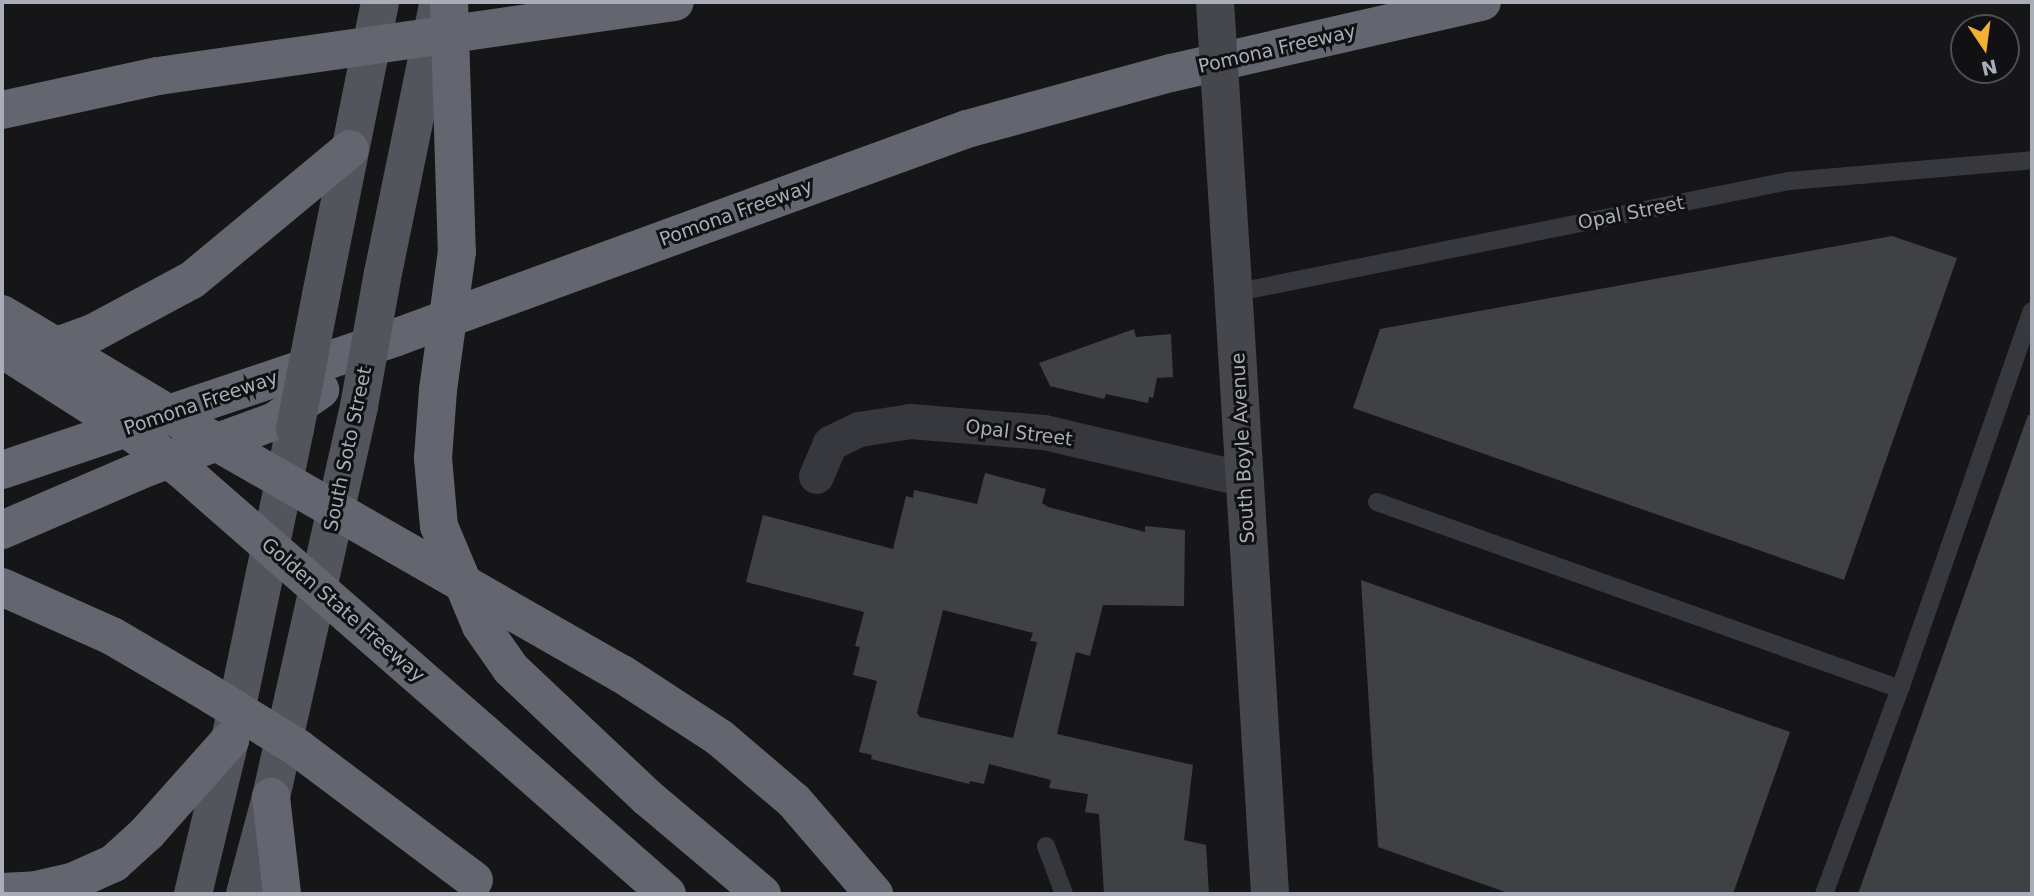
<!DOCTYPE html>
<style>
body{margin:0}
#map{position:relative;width:2034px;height:896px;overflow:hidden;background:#161618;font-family:"DejaVu Sans",sans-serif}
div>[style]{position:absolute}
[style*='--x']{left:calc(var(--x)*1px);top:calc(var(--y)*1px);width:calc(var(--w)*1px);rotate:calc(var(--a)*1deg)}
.building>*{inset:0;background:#404145}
.lane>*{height:18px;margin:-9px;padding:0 9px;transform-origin:9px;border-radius:9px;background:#37383d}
.street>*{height:35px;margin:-17.5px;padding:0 17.5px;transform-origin:17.5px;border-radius:17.5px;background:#37383d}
.secondary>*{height:38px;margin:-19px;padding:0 19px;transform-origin:19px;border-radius:19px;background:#45474d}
.primary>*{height:38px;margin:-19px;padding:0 19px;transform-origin:19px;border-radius:19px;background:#53555c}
.highway>*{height:38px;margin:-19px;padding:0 19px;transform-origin:19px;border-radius:19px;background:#63666e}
.secondary-bridge>*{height:38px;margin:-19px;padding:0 19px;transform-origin:19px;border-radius:19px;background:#45474d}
.primary-bridge>*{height:38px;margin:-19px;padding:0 19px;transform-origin:19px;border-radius:19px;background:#53555c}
.highway-bridge>*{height:38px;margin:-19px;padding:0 19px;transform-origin:19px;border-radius:19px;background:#63666e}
span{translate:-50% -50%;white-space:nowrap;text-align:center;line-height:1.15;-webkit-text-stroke:6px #111113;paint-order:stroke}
.street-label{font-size:19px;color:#a8adb8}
.frame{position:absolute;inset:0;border:4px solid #a8adb8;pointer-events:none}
.north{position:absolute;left:1950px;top:14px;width:70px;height:70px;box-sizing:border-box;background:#111113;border:2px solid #4d4f55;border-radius:50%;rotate:167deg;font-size:19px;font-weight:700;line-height:28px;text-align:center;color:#a8adb8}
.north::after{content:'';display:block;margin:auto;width:24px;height:32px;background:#f2b134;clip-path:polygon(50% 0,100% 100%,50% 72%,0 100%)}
</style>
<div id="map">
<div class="building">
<div style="clip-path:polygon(1892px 236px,1957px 258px,1844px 580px,1353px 408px,1380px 329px)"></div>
<div style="clip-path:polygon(1134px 329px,1136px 337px,1171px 334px,1173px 377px,1157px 378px,1153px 398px,1149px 397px,1148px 403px,1106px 394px,1104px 399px,1050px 386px,1039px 363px)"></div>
<div style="clip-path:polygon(2028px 415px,2032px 416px,2032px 894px,1858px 894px)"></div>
<div style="clip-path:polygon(evenodd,985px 473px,1046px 489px,1042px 503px,1048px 507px,1145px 532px,1145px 526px,1185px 530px,1184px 606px,1103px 605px,1090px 656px,1076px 652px,1057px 734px,1193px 765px,1184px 840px,1206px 845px,1209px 894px,1104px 894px,1099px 814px,1085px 812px,1088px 794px,1049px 788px,1051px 780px,989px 764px,984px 784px,970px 781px,969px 784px,871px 759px,872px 755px,859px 752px,877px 681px,853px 675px,860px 647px,855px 646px,864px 612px,746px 582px,763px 515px,893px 549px,906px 496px,913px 498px,914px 490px,977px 504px,985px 473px,943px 610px,1033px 633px,1030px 641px,1037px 642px,1013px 738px,920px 717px,917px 713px,943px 610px)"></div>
<div style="clip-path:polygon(1361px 580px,1790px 732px,1733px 894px,1511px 894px,1378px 847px)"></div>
</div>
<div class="lane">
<div style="--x:1233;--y:293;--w:567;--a:-11.39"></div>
<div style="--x:1789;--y:181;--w:244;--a:-4.9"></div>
<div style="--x:1377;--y:502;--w:555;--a:19.67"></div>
<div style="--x:1046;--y:846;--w:51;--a:69.4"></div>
<div style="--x:1824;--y:894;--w:219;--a:-69.7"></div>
<div style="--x:1900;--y:689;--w:400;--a:-70.8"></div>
</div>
<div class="street">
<div style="--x:816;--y:476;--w:36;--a:-67"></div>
<div style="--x:830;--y:443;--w:32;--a:-26"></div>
<div style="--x:859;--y:429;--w:52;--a:-8.9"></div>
<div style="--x:910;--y:421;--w:134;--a:4.7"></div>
<div style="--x:1044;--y:432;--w:205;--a:13.2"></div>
</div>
<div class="secondary">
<div style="--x:1231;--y:254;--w:641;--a:86.51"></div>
</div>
<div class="primary">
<div style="--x:383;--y:273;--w:275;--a:-78.4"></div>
<div style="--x:321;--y:295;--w:299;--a:-78.6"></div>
<div style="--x:193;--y:894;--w:158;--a:-76.5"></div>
<div style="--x:230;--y:740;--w:318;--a:-78.2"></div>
<div style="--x:245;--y:894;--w:100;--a:-75"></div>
<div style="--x:271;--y:797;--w:401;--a:-77.3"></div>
</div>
<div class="highway">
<div style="--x:449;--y:2;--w:250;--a:88.2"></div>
<div style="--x:2;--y:110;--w:160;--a:-12.3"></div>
<div style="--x:32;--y:355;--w:65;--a:-19.8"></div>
<div style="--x:93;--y:333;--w:112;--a:-28.2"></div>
<div style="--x:192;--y:280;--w:205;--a:-39.7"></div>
<div style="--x:438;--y:390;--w:68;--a:94.2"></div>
<div style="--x:433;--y:458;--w:68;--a:85"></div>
<div style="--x:439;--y:526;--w:108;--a:67.2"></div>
<div style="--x:481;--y:626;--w:52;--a:55.1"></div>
<div style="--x:511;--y:669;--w:188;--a:43.3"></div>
<div style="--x:648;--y:798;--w:149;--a:40.1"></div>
<div style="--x:2;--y:470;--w:417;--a:-18.6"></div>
<div style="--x:397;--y:337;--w:607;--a:-20.05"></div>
<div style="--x:967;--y:129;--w:212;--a:-15.4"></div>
<div style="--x:1171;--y:73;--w:319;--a:-12.9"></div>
<div style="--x:2;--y:530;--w:157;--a:-23.3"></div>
<div style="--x:146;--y:468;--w:137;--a:-20"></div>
<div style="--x:275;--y:421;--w:55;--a:-34.6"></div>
<div style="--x:485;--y:734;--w:242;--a:41.3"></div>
<div style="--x:720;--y:738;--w:97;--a:40.4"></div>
<div style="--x:794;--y:801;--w:123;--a:49.3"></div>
<div style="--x:271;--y:797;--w:98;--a:83.5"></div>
<div style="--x:2;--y:892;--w:34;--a:-3"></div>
<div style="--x:36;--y:890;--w:39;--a:-13"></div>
<div style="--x:74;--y:881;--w:44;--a:-24.2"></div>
<div style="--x:114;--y:863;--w:45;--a:-42.3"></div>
<div style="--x:147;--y:833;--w:125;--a:-48.3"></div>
</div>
<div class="secondary-bridge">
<div style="--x:1215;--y:2;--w:253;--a:86.4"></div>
</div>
<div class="primary-bridge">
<div style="--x:359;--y:406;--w:135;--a:-79.8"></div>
<div style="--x:295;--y:429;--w:136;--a:-79"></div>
</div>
<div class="highway-bridge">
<div style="--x:158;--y:76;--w:522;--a:-8.15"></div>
<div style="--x:2;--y:314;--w:244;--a:30.9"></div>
<div style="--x:211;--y:439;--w:473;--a:29.8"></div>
<div style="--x:622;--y:674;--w:117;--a:33.1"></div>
<div style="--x:2;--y:349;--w:147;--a:32.5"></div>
<div style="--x:126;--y:428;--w:69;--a:36.7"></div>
<div style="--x:181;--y:469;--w:403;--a:41.1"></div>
<div style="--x:438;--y:390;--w:139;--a:-82.2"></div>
<div style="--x:2;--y:587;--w:120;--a:24"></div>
<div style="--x:112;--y:636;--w:101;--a:30.4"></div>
<div style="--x:199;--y:687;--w:116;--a:31.6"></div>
<div style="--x:298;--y:748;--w:220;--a:36.9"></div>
</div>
<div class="street-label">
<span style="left:1277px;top:49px;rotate:-13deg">Pomona Freeway</span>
<span style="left:736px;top:213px;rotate:-20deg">Pomona Freeway</span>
<span style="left:1631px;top:213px;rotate:-11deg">Opal Street</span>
<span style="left:201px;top:403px;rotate:-19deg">Pomona Freeway</span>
<span style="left:1019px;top:433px;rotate:7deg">Opal Street</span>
<span style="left:1243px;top:448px;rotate:-93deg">South Boyle Avenue</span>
<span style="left:348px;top:449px;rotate:-78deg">South Soto Street</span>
<span style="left:343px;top:610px;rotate:41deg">Golden State Freeway</span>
</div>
<div class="frame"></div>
<div class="north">N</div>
</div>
